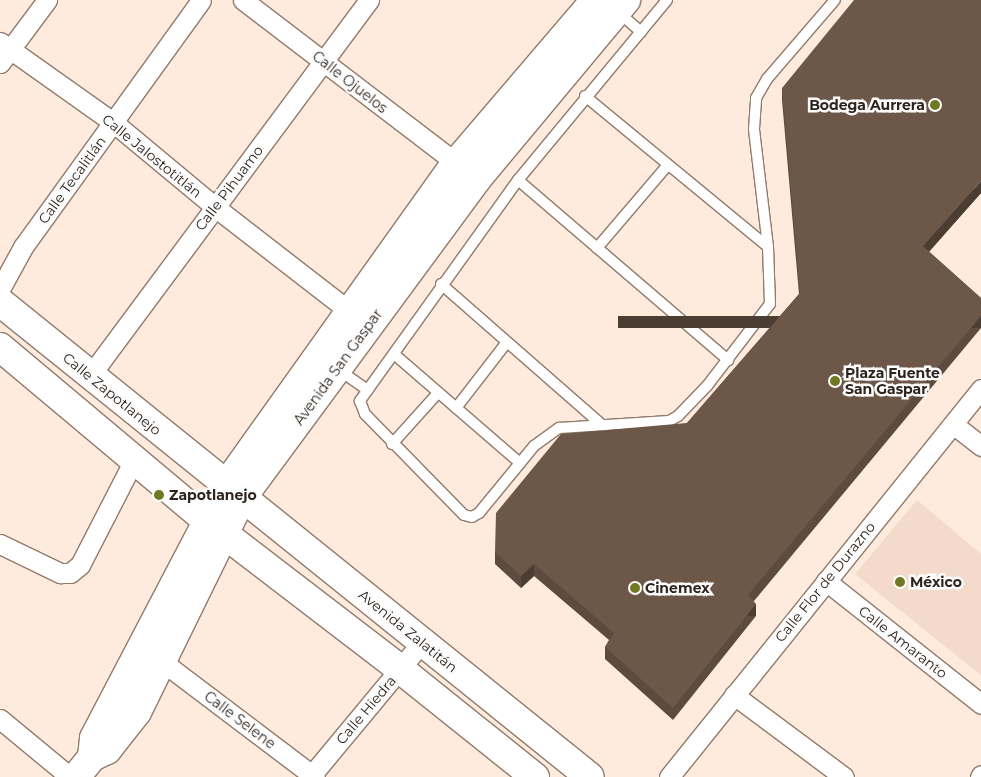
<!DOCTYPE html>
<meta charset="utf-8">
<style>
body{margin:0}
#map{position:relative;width:981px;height:777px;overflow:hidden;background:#ffebdd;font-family:Montserrat,sans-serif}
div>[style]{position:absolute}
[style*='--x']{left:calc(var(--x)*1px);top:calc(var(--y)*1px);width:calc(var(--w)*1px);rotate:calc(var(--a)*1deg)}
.built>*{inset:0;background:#f3daca}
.roads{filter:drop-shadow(1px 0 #917b6c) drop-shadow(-1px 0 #917b6c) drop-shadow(0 1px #917b6c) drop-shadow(0 -1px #917b6c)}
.lane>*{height:10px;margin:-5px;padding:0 5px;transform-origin:5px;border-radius:5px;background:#fff}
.street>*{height:19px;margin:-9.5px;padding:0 9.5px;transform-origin:9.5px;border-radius:9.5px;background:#fff}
.secondary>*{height:28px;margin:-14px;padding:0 14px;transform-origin:14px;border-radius:14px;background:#fff}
.wall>*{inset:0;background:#5d4b3f}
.shaded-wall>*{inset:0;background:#4c3d33;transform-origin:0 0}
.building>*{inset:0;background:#6c5749}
.dots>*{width:14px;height:14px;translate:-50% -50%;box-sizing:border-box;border:2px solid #fcfcfc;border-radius:50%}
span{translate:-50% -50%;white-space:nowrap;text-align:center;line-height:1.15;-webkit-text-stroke:5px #fcfcfc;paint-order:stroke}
.street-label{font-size:14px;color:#2d241e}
.poi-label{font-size:14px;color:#2d241e;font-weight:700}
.right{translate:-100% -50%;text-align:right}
.left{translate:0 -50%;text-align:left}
</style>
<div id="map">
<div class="built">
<div style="clip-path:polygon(917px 500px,981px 554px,981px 675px,855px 574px)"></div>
</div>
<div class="roads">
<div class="lane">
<div style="--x:667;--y:0;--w:234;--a:129.6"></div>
<div style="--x:518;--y:180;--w:272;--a:125.6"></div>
<div style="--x:360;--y:401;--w:14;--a:69"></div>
<div style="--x:365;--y:414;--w:141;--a:45.6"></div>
<div style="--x:464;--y:515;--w:8;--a:14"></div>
<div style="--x:472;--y:517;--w:8;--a:-30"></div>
<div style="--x:479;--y:513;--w:87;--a:-50.6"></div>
<div style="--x:534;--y:446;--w:31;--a:-36"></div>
<div style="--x:559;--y:428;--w:110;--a:-3.6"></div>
<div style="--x:669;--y:421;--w:10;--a:-29"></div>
<div style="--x:678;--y:416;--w:42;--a:-46"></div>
<div style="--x:707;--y:386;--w:103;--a:-52.5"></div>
<div style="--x:770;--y:304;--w:57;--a:-92"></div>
<div style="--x:768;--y:247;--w:119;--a:-96.8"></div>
<div style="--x:754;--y:129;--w:31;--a:-86"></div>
<div style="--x:756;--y:98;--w:22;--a:-60"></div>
<div style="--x:767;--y:79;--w:104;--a:-49.3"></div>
<div style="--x:617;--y:11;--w:32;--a:41"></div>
<div style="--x:585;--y:96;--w:237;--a:39.5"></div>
<div style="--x:518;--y:180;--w:277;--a:40.6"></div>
<div style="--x:597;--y:248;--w:109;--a:-49.5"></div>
<div style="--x:441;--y:284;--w:215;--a:41.2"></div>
<div style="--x:394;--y:354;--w:167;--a:40.9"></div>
<div style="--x:339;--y:370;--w:35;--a:35"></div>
<div style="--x:456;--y:408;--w:83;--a:-52.3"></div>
<div style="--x:392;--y:444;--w:69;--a:-48"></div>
</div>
<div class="street">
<div style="--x:243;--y:0;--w:268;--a:37.4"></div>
<div style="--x:0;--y:42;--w:140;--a:35.4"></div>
<div style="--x:114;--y:123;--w:131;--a:39.7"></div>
<div style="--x:215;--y:207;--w:170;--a:37.8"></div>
<div style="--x:0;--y:63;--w:79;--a:-53.3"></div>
<div style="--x:0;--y:289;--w:48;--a:-61.3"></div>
<div style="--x:23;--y:247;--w:304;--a:-54.2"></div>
<div style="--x:89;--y:377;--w:470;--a:-53.4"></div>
<div style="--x:953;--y:424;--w:36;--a:38"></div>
<div style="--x:0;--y:544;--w:67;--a:25.8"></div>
<div style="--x:60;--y:573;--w:10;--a:0"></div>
<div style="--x:70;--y:573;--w:13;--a:-39"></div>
<div style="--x:80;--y:565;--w:120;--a:-62.8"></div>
<div style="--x:826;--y:581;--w:198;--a:38.4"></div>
<div style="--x:164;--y:663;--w:189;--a:37.1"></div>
<div style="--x:734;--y:695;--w:137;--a:36.7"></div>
<div style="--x:0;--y:719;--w:91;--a:39.6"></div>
<div style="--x:310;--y:777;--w:175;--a:-50.3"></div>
<div style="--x:669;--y:777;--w:498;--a:-51.2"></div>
<div style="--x:980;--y:777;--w:2;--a:-63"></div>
</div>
<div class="secondary">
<div style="--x:0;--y:302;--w:757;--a:38.84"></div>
<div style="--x:0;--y:347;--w:269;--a:40"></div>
<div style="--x:206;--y:520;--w:245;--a:37.5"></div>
<div style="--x:400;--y:669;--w:173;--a:38.7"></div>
<div style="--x:92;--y:757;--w:17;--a:-25"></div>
<div style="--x:107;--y:750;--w:48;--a:-51.7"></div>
<div style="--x:137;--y:712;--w:238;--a:-63.9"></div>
<div style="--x:242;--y:498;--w:396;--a:-53.6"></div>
<div style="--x:477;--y:179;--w:233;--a:-50.2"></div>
<div style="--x:76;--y:777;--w:26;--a:-51"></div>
<div style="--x:92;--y:757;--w:19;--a:-84"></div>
<div style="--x:94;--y:738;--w:285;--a:-62.4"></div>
<div style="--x:226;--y:485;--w:396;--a:-54.5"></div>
<div style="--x:456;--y:163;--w:214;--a:-49.5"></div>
</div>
</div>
<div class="wall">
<div style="clip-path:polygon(782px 88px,981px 193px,929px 252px,981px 298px,981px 328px,754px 601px,756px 616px,673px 720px,605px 659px,605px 647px,609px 640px,534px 576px,521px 588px,495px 564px,495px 552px,687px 423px,799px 294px,782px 100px)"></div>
</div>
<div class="shaded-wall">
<div style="clip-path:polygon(981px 181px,981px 193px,923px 258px,923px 246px)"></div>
<div style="left:981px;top:316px;width:12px;height:363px;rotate:90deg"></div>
<div style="clip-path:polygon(534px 564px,534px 576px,521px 588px,521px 576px)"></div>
<div style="left:756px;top:604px;width:12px;height:133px;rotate:90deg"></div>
</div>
<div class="building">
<div style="clip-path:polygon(854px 0,981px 0,981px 181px,923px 246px,981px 298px,981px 316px,748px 595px,756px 604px,673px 708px,605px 647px,614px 633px,534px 564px,521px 576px,495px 552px,496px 513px,561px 434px,687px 423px,800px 293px,782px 88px)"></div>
</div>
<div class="dots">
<div style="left:935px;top:105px;background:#717822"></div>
<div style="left:835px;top:381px;background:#717822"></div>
<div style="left:159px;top:495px;background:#717822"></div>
<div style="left:900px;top:582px;background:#717822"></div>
<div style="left:635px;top:588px;background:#717822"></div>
</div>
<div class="street-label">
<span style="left:350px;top:82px;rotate:38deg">Calle Ojuelos</span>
<span style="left:152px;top:156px;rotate:39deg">Calle Jalostotitlán</span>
<span style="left:72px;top:180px;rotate:-54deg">Calle Tecalitlán</span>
<span style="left:229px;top:188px;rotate:-53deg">Calle Pihuamo</span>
<span style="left:338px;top:367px;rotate:-54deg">Avenida San Gaspar</span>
<span style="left:112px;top:394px;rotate:39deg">Calle Zapotlanejo</span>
<span style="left:825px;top:582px;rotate:-51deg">Calle Flor de Durazno</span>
<span style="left:408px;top:631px;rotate:39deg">Avenida Zalatitán</span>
<span style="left:903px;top:642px;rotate:38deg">Calle Amaranto</span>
<span style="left:366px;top:710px;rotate:-50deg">Calle Hiedra</span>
<span style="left:240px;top:720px;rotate:37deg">Calle Selene</span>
</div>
<div class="poi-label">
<span class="right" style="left:925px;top:105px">Bodega Aurrera</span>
<span class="left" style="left:845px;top:381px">Plaza Fuente<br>San Gaspar</span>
<span class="left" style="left:169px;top:495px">Zapotlanejo</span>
<span class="left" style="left:910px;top:582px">México</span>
<span class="left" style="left:645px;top:588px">Cinemex</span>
</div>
</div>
